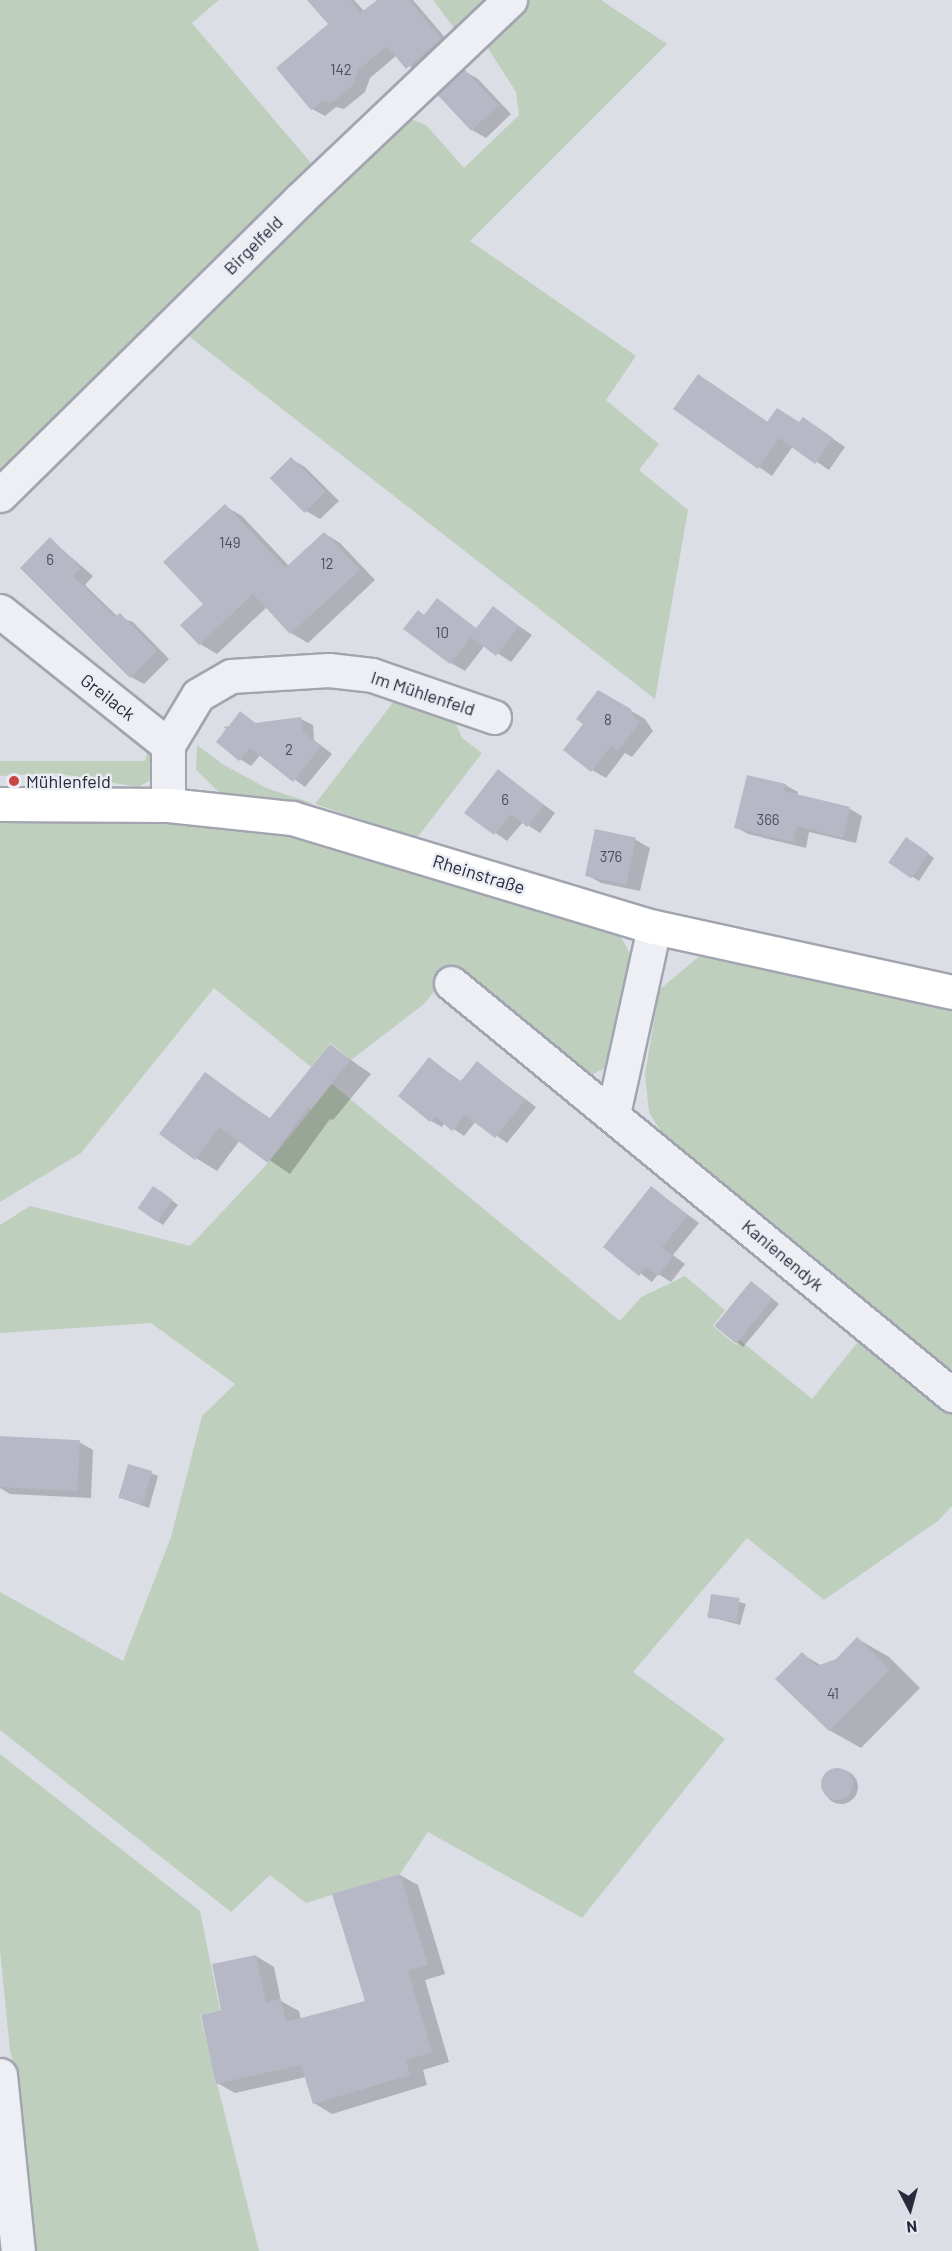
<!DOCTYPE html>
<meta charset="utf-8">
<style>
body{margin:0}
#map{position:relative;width:952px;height:2251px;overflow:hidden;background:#dcdee6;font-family:Barlow,sans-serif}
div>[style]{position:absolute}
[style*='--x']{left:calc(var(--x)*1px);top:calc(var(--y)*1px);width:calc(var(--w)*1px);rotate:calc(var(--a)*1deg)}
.green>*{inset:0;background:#bfcfbd}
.shadow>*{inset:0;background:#0003;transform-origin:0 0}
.round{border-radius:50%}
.building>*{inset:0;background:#b6b9c5;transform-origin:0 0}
.roads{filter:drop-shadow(2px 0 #a2a4af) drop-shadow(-2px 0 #a2a4af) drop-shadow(0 2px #a2a4af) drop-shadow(0 -2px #a2a4af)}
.minor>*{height:33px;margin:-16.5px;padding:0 16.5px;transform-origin:16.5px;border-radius:16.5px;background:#eeeff4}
.major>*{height:33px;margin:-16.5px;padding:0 16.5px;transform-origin:16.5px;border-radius:16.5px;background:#fff}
.dots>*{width:16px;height:16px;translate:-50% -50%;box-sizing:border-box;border:3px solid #ebedf3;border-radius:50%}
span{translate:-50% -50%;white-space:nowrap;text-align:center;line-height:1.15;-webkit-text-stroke:5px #ebedf3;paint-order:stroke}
.number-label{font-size:15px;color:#4a4e5e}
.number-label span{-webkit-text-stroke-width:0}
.street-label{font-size:18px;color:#262a3b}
.poi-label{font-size:18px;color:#262a3b}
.left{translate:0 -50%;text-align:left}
.north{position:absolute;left:880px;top:2179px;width:60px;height:60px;-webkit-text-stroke:4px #ebedf3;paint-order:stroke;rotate:174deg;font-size:16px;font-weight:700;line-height:24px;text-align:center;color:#262a3b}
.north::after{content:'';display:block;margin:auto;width:21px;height:27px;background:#262a3b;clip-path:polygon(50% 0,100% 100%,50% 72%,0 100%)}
</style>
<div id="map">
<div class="green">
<div style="clip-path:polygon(0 0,219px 0,192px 23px,317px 170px,0 485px)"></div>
<div style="clip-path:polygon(433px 0,497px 0,460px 36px)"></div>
<div style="clip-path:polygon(528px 0,601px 0,667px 44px,470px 241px,636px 356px,606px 400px,659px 444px,639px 470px,688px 510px,655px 699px,186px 334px,235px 281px,406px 117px,426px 125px,464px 168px,519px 115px,516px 92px,484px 42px)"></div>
<div style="clip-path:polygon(398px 696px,454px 719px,462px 738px,482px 753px,417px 838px,315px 804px,219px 792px,196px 770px,197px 745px,224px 765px,266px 788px,315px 804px)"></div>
<div style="clip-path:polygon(150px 745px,158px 776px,138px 787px,55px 773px,0 776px,0 761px,145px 761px)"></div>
<div style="clip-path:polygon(182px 819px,277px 833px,617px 930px,632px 957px,610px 1066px,580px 1080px,450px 972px,424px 1004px,351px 1060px,330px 1043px,311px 1067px,214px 988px,81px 1153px,0 1202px,0 820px)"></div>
<div style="clip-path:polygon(703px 953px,952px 1008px,952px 1385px,678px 1161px,649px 1112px,645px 1075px,659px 990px)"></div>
<div style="clip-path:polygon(332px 1084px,620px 1321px,641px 1297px,685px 1276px,725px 1310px,713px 1326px,736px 1345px,740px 1340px,812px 1399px,865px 1333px,952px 1405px,952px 1506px,938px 1521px,824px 1600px,747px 1538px,633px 1672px,725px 1739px,582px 1918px,428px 1832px,400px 1874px,306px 1903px,270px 1875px,231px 1912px,0 1730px,0 1592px,123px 1661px,171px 1537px,202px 1416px,235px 1384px,151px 1323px,0 1333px,0 1225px,30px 1206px,190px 1246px,267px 1164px)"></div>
<div style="clip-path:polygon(0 1754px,200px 1911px,220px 2010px,200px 2015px,259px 2251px,32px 2251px,18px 2076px,10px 2051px,0 1951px)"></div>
</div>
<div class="shadow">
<div style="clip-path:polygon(340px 0,354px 0,365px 12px,380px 0,413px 0,453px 47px,420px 75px,397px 55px,370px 78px,365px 92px,344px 109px,336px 107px,325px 116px,312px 109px,330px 24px)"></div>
<div style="clip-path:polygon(464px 71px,478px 79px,511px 114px,486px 138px,472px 130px)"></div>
<div style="clip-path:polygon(711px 383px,769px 423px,816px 427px,845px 447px,829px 470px,793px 446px,772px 476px,675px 409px)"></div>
<div style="clip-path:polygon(291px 459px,305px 467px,339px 501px,320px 519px,306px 511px)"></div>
<div style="clip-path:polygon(225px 506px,242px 516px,289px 566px,324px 533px,340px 543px,375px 580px,308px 643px,291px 633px,267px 607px,217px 654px,200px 644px,182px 625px,205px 604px)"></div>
<div style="clip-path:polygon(50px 539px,93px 576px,85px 585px,118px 617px,133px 622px,169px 659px,144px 684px,131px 677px)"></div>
<div style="clip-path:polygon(437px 600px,477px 629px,493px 608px,532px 635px,511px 662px,485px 645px,465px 671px,451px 663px,425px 616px)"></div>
<div style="clip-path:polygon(599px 692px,645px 719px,653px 731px,632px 757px,625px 753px,606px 778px,592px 770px,585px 723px)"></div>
<div style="clip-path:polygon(241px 713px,257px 724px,301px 719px,313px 725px,314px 740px,332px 754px,305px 787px,261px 754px,251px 766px,240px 759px,229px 727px)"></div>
<div style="clip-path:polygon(498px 771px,555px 813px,540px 833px,523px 822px,507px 841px,466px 812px)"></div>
<div style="clip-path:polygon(785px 785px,798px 792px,797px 796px,850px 809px,862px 816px,856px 843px,809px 832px,806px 848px,748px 834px,736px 827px)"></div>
<div style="clip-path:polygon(596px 831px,636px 840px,650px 848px,640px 891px,601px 883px,587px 875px)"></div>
<div style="clip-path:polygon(913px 843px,934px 858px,919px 881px,890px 862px)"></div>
<div style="clip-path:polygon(331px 1046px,371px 1074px,333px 1120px,330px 1119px,290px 1174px,240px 1140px,217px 1171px,196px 1158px,205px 1074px,271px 1119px)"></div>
<div style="clip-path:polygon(429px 1059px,462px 1082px,477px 1063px,536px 1107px,507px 1143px,476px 1121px,464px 1136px,445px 1123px,442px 1127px,431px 1121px)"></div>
<div style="clip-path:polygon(651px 1188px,699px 1223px,673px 1255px,685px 1264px,671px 1282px,658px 1274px,652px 1282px,605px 1247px)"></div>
<div style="clip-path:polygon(160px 1191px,178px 1205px,163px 1225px,157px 1221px)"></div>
<div style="clip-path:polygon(758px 1287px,779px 1304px,743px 1347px,716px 1325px)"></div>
<div style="clip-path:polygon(0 1438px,79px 1442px,93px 1450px,91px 1498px,10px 1494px,0 1488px)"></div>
<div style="clip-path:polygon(151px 1473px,158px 1476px,149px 1508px,121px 1498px)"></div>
<div style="left:713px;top:1595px;width:34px;height:22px;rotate:15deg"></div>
<div style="clip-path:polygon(858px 1639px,889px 1657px,920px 1688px,861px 1748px,829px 1730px,802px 1654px,822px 1666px,837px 1660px)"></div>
<div class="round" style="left:824px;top:1770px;width:34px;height:34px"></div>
<div style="clip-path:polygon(400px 1875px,418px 1885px,445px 1974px,425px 1980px,449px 2062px,423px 2070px,427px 2085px,332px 2114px,314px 2103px,306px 2077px,235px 2093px,217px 2083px,223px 2012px,256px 1956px,274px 1967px,281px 2001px,299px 2011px,301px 2020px,367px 2002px)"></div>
</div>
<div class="building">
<div style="clip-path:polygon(307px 0,350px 0,360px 13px,377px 0,409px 0,441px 39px,406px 69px,387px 46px,358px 70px,353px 85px,331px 103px,322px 101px,311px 110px,276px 68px,328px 24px)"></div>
<div style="left:464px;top:69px;width:50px;height:37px;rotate:47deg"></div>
<div style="clip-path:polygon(698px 374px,767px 422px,777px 408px,799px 422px,803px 417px,833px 438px,815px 464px,779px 438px,758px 469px,673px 409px)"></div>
<div style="left:291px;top:457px;width:49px;height:30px;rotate:45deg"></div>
<div style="clip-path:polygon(225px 504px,285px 568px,324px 532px,360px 570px,290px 634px,253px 594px,199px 645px,180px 625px,203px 604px,163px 562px)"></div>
<div style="clip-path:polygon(50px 537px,81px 568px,73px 576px,115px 617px,120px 613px,157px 651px,130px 678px,20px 568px)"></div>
<div style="clip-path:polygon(437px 598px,476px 628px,493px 606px,519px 626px,496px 656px,471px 637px,450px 664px,403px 629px,418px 610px,424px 615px)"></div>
<div style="clip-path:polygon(598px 690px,631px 709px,632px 715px,640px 722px,618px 751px,611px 745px,591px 772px,563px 750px,583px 724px,576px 719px)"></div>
<div style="clip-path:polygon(240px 711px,255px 723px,301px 717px,303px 732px,321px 746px,293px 782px,250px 748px,239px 761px,216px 742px,226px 729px,223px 727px,229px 726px)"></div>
<div style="clip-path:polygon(498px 769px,544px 805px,527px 827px,511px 814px,494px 835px,464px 813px)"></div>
<div style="clip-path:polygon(747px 775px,786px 784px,784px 791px,850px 807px,843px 838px,797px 826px,793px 842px,734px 828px)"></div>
<div style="left:595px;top:829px;width:42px;height:48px;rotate:12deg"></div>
<div style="left:906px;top:837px;width:28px;height:31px;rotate:35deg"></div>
<div style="clip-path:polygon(330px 1044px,350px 1060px,311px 1109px,308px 1107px,268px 1163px,219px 1127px,195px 1160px,159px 1134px,205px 1072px,269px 1119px)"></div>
<div style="clip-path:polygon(429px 1057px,460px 1082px,477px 1061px,525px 1100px,495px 1138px,465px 1115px,452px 1131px,435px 1116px,430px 1122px,398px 1096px)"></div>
<div style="left:153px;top:1186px;width:24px;height:27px;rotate:35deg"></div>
<div style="clip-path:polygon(651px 1186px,688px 1215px,662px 1247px,673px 1256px,658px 1276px,646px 1267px,639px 1276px,603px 1247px)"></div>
<div style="left:751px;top:1281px;width:28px;height:58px;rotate:39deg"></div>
<div style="left:0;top:1436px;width:80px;height:51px;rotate:3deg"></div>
<div style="left:128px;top:1464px;width:25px;height:35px;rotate:16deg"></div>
<div style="left:711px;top:1594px;width:29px;height:24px;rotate:8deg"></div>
<div style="clip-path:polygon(857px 1637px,890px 1669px,829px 1731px,775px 1679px,802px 1652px,817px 1666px,836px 1659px)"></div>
<div class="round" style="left:821px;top:1768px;width:32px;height:32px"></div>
<div style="clip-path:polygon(400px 1874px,428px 1965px,408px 1971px,432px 2052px,406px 2060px,410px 2075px,313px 2104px,301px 2065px,216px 2084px,201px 2015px,221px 2010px,212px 1964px,256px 1955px,266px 2003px,281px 1999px,286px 2022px,365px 2001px,332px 1894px)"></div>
</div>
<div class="roads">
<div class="minor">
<div style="--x:0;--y:495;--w:420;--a:-44.6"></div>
<div style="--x:299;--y:200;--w:291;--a:-43.5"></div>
<div style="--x:0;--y:611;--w:215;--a:38.6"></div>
<div style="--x:168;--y:745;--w:60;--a:90"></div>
<div style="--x:168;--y:745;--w:58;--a:-59"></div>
<div style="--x:198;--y:695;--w:38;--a:-30"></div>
<div style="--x:231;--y:676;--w:98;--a:-3.5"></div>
<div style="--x:329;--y:670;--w:43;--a:6.6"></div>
<div style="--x:372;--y:675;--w:129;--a:19"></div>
<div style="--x:451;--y:983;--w:649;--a:39.43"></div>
<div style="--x:613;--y:1114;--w:191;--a:-77.6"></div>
<div style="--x:0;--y:2075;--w:177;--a:84.2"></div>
</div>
<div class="major">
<div style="--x:0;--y:804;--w:168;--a:0.3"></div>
<div style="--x:168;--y:805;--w:125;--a:6"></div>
<div style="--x:292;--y:818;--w:378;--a:16.8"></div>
<div style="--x:654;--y:927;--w:305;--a:12.3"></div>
</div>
</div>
<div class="dots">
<div style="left:14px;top:781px;background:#c94442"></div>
</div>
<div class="number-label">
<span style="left:341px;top:70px">142</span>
<span style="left:230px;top:543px">149</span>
<span style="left:50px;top:560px">6</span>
<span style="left:327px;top:564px">12</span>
<span style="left:442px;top:633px">10</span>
<span style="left:608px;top:720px">8</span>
<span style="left:289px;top:750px">2</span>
<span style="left:505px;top:800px">6</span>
<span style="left:768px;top:820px">366</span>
<span style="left:611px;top:857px">376</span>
<span style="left:833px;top:1694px">41</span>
</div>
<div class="street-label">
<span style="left:253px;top:245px;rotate:-45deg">Birgelfeld</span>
<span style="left:423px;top:693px;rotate:18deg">Im Mühlenfeld</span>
<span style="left:108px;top:697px;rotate:38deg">Greilack</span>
<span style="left:479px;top:874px;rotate:17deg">Rheinstraße</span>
<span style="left:783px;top:1255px;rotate:40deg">Kanienendyk</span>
</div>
<div class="poi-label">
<span class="left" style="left:26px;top:781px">Mühlenfeld</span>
</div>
<div class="north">N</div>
</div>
